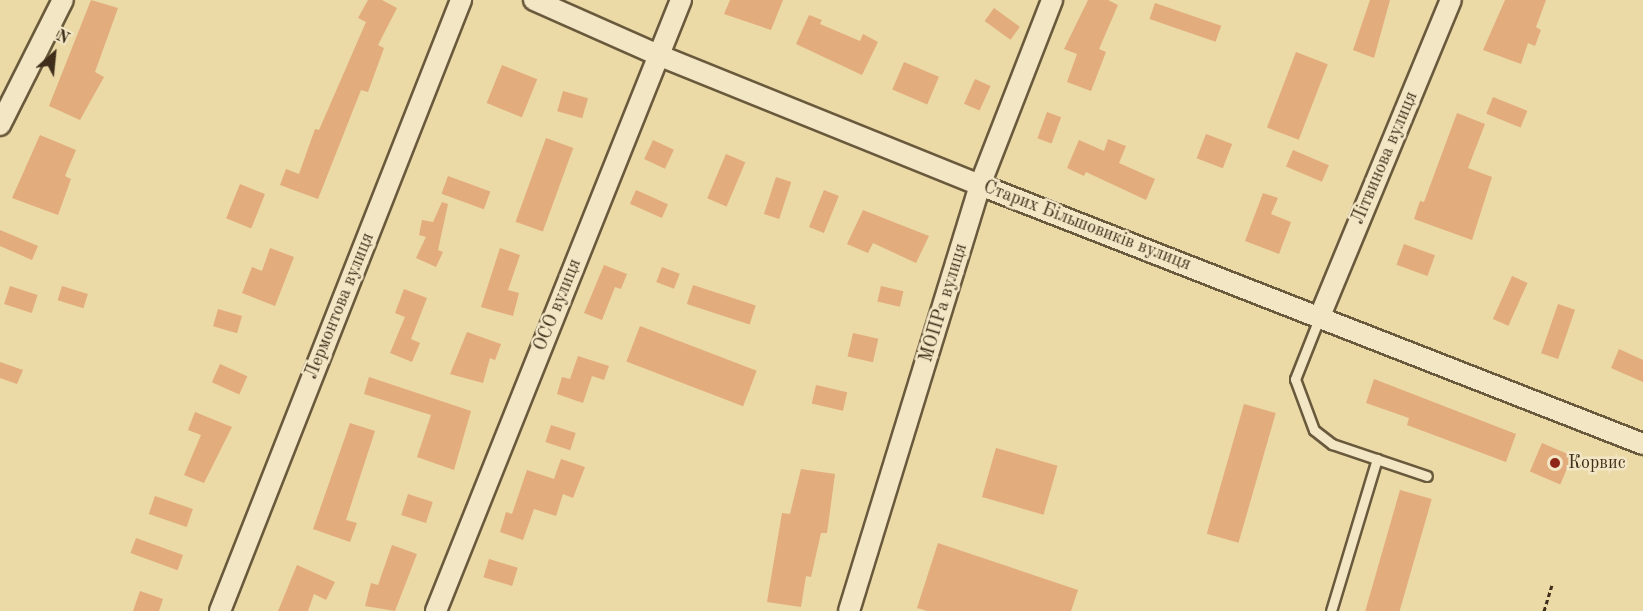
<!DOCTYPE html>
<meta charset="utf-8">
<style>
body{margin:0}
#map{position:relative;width:1643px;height:611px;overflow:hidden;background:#ebd9a6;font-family:"Old Standard TT",serif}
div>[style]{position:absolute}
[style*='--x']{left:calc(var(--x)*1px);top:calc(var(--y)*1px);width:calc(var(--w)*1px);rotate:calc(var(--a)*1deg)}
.building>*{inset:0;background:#e3ac7d;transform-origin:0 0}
.path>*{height:3px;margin-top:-1.5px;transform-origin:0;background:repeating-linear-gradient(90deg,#3f2f1a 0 4.5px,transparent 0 7.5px)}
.roads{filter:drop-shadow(2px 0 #6a5a3d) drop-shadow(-2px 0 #6a5a3d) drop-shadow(0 2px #6a5a3d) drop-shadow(0 -2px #6a5a3d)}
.service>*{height:9px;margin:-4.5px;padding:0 4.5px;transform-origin:4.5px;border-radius:4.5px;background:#f2e6c5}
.minor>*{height:20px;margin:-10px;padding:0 10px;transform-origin:10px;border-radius:10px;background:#f2e6c5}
.dots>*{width:16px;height:16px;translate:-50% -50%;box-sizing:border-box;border:3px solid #f2e6c5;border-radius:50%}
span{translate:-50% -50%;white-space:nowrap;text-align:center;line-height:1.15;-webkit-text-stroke:5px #f2e6c5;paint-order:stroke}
.street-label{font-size:18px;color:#3f2f1a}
.poi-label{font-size:18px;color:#3f2f1a}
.left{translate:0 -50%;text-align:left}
.north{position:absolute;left:24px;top:24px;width:60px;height:60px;-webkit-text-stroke:4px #f2e6c5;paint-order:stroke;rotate:27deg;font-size:16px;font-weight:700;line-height:24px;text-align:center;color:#3f2f1a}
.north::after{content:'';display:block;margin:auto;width:21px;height:27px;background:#3f2f1a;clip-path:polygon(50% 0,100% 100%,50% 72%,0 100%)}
</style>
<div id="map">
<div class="building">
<div style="clip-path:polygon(91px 0,118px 8px,95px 72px,104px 77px,80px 120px,49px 106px)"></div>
<div style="clip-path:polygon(368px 0,382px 0,397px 8px,378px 45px,384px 48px,368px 92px,361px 90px,318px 199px,280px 185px,286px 169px,299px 174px,315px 129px,319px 130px,366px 22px,358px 18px)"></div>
<div style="clip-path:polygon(730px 0,783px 0,771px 30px,724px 14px)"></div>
<div style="clip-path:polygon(1088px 0,1108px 0,1118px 5px,1099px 49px,1106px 52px,1091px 91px,1067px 82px,1077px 54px,1064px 49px)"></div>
<div style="clip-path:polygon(1370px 0,1390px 0,1374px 58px,1353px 50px)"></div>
<div style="clip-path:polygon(1505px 0,1546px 0,1536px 27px,1541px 30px,1535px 46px,1528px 43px,1521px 64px,1483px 50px)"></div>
<div style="left:1155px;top:3px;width:70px;height:17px;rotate:19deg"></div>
<div style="left:994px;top:8px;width:32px;height:16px;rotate:36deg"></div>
<div style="clip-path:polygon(809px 15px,822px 20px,820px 24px,860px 41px,863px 34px,878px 42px,862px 75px,796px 44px)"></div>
<div style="left:1296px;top:52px;width:34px;height:81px;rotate:21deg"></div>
<div style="left:904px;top:62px;width:38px;height:30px;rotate:23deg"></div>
<div style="left:502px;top:65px;width:38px;height:41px;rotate:22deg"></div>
<div style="left:975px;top:79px;width:17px;height:27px;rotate:24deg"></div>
<div style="left:563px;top:91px;width:26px;height:21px;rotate:16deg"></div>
<div style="left:1493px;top:97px;width:37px;height:18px;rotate:22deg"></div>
<div style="left:1047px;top:112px;width:15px;height:28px;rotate:20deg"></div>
<div style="clip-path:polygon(1457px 113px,1485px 124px,1468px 168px,1492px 177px,1472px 240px,1414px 219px,1420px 201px,1424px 202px)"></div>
<div style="left:1206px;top:134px;width:28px;height:26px;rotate:21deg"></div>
<div style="clip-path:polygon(40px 135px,76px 150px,65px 176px,71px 179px,58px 215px,12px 198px)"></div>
<div style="left:546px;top:138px;width:29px;height:89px;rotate:20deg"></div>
<div style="clip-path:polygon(1108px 139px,1126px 146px,1119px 163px,1155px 179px,1146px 200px,1086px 172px,1084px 176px,1067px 168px,1079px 140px,1104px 151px)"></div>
<div style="left:653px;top:140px;width:23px;height:21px;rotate:25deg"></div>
<div style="left:1293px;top:150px;width:39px;height:18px;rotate:23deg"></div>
<div style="left:726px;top:154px;width:21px;height:48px;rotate:23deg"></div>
<div style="left:448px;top:176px;width:45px;height:19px;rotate:20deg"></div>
<div style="left:776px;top:177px;width:16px;height:39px;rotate:18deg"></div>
<div style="left:240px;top:184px;width:27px;height:37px;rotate:22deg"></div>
<div style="left:636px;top:190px;width:35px;height:15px;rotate:24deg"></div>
<div style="left:824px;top:190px;width:16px;height:40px;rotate:22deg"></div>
<div style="clip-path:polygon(1263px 193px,1278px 198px,1271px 214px,1291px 222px,1279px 254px,1245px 241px)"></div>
<div style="clip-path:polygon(442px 202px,448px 204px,438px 250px,443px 252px,436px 267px,416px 258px,426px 237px,419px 235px,422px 220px,433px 222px)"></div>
<div style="clip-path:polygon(863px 210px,929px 236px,916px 263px,873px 243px,868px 253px,847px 244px)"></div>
<div style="clip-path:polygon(0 230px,38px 246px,32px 260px,0 246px)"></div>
<div style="left:1404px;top:244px;width:33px;height:22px;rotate:20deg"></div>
<div style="clip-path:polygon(270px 248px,294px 257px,275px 306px,242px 293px,252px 267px,262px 271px)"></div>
<div style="clip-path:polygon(500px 248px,520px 255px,508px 290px,519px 293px,513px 316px,481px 307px)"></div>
<div style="clip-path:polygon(604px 265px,627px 274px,621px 289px,615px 287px,602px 320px,584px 313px)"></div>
<div style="left:662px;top:267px;width:19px;height:16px;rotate:21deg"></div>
<div style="left:1512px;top:276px;width:17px;height:47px;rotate:24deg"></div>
<div style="left:693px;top:285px;width:66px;height:20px;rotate:18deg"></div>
<div style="left:10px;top:286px;width:29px;height:19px;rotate:18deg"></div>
<div style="left:62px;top:286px;width:27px;height:15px;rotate:17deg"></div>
<div style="left:881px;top:286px;width:23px;height:16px;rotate:13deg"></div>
<div style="clip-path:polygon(404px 289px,427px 298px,411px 339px,420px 343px,412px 362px,390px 353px,405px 317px,395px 313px)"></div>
<div style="left:1558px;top:304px;width:18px;height:52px;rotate:19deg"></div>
<div style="left:218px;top:309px;width:25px;height:18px;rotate:16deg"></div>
<div style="left:640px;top:326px;width:125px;height:38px;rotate:21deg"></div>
<div style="clip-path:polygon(467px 332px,501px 344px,495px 360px,490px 358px,483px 383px,450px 374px)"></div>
<div style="left:853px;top:333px;width:26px;height:24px;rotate:13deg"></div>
<div style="clip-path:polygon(1619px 349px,1643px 360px,1643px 382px,1611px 368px)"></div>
<div style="clip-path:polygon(578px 356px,609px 366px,604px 380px,592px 376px,583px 403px,557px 394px,562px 377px,570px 379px)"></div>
<div style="clip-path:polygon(0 362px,23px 370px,17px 384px,0 378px)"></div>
<div style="left:220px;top:364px;width:30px;height:20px;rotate:24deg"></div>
<div style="clip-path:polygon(369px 377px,471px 411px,454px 470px,417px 457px,431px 415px,364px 394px)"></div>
<div style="clip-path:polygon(1374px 379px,1516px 434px,1506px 462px,1407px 425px,1409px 418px,1366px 403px)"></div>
<div style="left:816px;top:385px;width:32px;height:19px;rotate:13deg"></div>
<div style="left:1244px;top:404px;width:33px;height:135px;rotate:16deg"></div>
<div style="clip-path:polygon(195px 412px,232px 427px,204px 483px,184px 475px,201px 435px,188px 430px)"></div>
<div style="clip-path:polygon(350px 423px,375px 431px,346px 520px,357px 523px,350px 542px,313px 529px)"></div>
<div style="left:551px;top:425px;width:26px;height:18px;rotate:18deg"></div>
<div style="left:1542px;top:443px;width:33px;height:31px;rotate:23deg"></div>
<div style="left:996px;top:448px;width:64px;height:51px;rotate:16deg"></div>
<div style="clip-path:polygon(561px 459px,585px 467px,573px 498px,563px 494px,556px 516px,534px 509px,523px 540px,500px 532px,506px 512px,512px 514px,527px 470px,554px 479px)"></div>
<div style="clip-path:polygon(801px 469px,835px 474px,827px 533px,821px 533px,811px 577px,806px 576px,801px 607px,767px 602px,782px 513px,790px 514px)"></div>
<div style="left:1400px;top:490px;width:33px;height:126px;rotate:16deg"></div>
<div style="left:408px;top:494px;width:26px;height:22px;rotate:18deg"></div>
<div style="left:155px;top:496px;width:40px;height:19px;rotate:19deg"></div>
<div style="left:136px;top:538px;width:50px;height:16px;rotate:20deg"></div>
<div style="clip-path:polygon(938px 543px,1078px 590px,1071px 611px,927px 611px,917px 608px)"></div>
<div style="clip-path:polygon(392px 545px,417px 554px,395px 611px,365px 606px,371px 583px,378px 585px)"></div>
<div style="left:489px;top:559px;width:30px;height:19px;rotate:17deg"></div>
<div style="clip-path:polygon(297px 565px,335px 582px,326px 600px,314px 594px,308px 611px,278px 611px)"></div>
<div style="clip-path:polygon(140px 591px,163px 599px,159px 611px,133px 611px)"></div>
</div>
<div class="path">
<div style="--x:1544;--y:611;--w:27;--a:-73"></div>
</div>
<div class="roads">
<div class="service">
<div style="--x:1320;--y:316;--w:68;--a:111.6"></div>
<div style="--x:1295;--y:379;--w:54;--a:69.6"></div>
<div style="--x:1314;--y:430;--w:23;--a:38"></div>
<div style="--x:1332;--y:444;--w:100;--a:18.6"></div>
<div style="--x:1331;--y:611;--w:159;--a:-73.2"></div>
</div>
<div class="minor">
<div style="--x:534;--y:0;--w:136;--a:23.9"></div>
<div style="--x:658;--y:55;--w:347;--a:22"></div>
<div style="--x:980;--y:185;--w:712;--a:21.34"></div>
<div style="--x:0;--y:125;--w:140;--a:-63.3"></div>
<div style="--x:1320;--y:316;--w:342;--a:-67.5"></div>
<div style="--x:220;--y:611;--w:657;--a:-68.47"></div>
<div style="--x:436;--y:611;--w:658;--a:-68.15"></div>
<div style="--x:849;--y:611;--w:446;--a:-72.9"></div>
<div style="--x:980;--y:185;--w:199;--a:-68.7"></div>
</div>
</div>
<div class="dots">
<div style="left:1555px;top:463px;background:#8f2418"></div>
</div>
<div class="street-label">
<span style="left:1385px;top:158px;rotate:-67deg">Літвинова вулиця</span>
<span style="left:1087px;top:226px;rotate:21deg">Старих Більшовиків вулиця</span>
<span style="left:944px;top:303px;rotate:-73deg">МОПРа вулиця</span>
<span style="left:558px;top:305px;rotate:-68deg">ОСО вулиця</span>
<span style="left:340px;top:306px;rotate:-68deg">Лермонтова вулиця</span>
</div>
<div class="poi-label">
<span class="left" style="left:1568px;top:463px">Корвис</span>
</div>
<div class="north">N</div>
</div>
